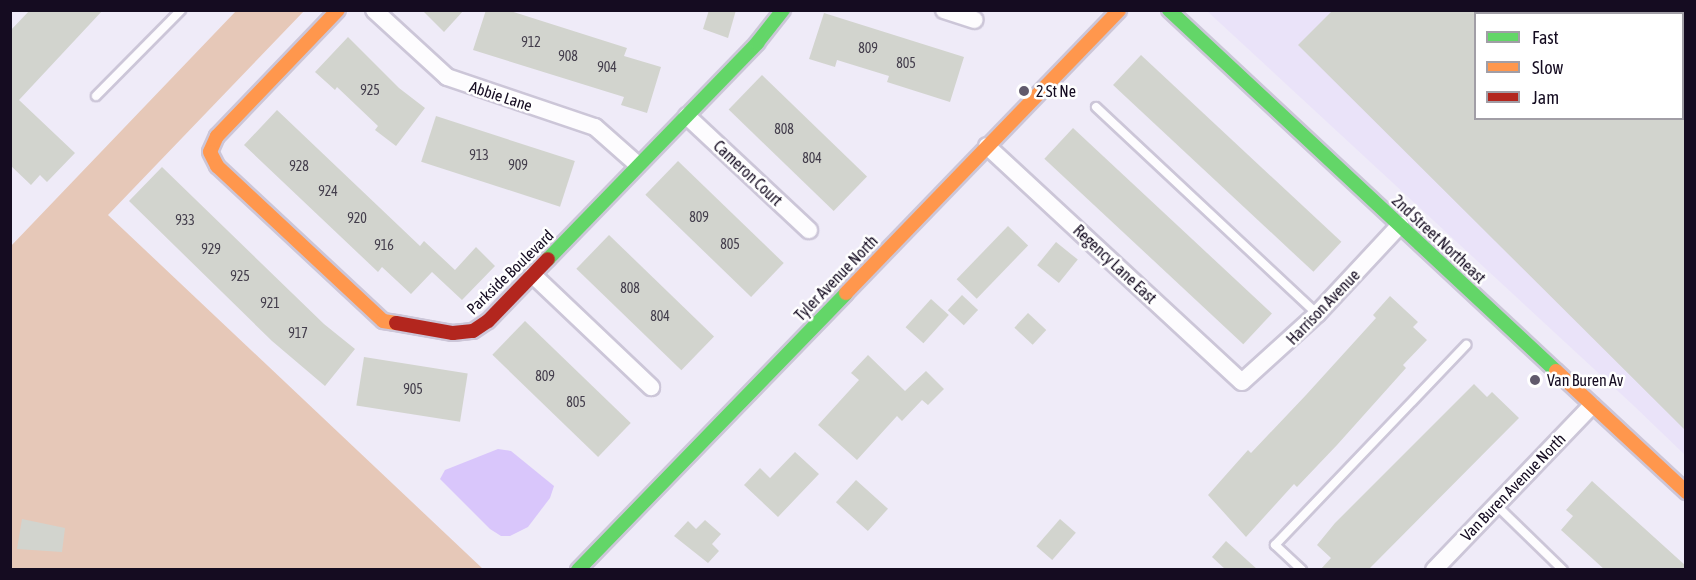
<!DOCTYPE html>
<style>
body{margin:0}
#map{position:relative;width:1696px;height:580px;overflow:hidden;background:#efebf8;font-family:"Asap Condensed",sans-serif}
div>[style]{position:absolute}
[style*='--x']{left:calc(var(--x)*1px);top:calc(var(--y)*1px);width:calc(var(--w)*1px);rotate:calc(var(--a)*1deg)}
.built>*{inset:0;background:#eae3f9}
.green>*{inset:0;background:#e6c8b8}
.water>*{inset:0;background:#d9c6fb}
.building>*{inset:0;background:#d2d4ce;transform-origin:0 0}
.roads{filter:drop-shadow(2px 0 #ccc6d8) drop-shadow(-2px 0 #ccc6d8) drop-shadow(0 2px #ccc6d8) drop-shadow(0 -2px #ccc6d8)}
.lane>*{height:8px;margin:-4px;padding:0 4px;transform-origin:4px;border-radius:4px;background:#fdfcfe}
.street>*{height:16px;margin:-8px;padding:0 8px;transform-origin:8px;border-radius:8px;background:#fdfcfe}
.fast>*{height:14px;margin:-7px;padding:0 7px;transform-origin:7px;border-radius:7px;background:#63d668}
.slow>*{height:14px;margin:-7px;padding:0 7px;transform-origin:7px;border-radius:7px;background:#ff974d}
.jam>*{height:14px;margin:-7px;padding:0 7px;transform-origin:7px;border-radius:7px;background:#b3261e}
.dots>*{width:16px;height:16px;translate:-50% -50%;box-sizing:border-box;border:3px solid #fff;border-radius:50%}
span{translate:-50% -50%;white-space:nowrap;text-align:center;line-height:1.15;-webkit-text-stroke:5px #fff;paint-order:stroke}
.number-label{font-size:14px;color:#443e4c}
.number-label span{-webkit-text-stroke-width:0}
.poi-label{font-size:16px;color:#150c21}
.left{translate:0 -50%;text-align:left}
.street-label{font-size:16px;color:#150c21}
.frame{position:absolute;inset:0;border:12px solid #150c21;pointer-events:none}
.legend{position:absolute;left:1474px;top:12px;width:210px;height:108px;box-sizing:border-box;background:#fff;border:2px solid #a19ea6;margin:0;padding:8px 10px;list-style:none;font-size:18px;color:#150c21}
.legend li{display:flex;align-items:center;gap:12px;height:30px}
.legend b{width:30px;border:2px solid #a19ea6}
</style>
<div id="map">
<div class="built">
<div style="clip-path:polygon(evenodd,1207px 11px,1685px 11px,1685px 455px,1633px 405px,1207px 11px,1476px 14px,1682px 14px,1682px 118px,1476px 118px,1476px 14px)"></div>
</div>
<div class="green">
<div style="clip-path:polygon(236px 11px,304px 11px,108px 215px,483px 569px,11px 569px,10px 247px)"></div>
</div>
<div class="water">
<div style="clip-path:polygon(498px 449px,511px 451px,554px 486px,550px 498px,528px 527px,510px 536px,501px 536px,490px 529px,440px 479px,445px 470px)"></div>
</div>
<div class="building">
<div style="clip-path:polygon(30px 10px,103px 10px,19px 100px,75px 153px,47px 182px,40px 175px,31px 185px,10px 165px,10px 31px)"></div>
<div style="clip-path:polygon(422px 10px,464px 10px,444px 32px)"></div>
<div style="clip-path:polygon(486px 10px,507px 10px,627px 48px,624px 56px,661px 67px,647px 113px,621px 105px,624px 97px,473px 50px)"></div>
<div style="clip-path:polygon(709px 10px,736px 10px,728px 38px,703px 29px)"></div>
<div style="clip-path:polygon(1333px 10px,1476px 10px,1476px 118px,1686px 118px,1686px 431px,1298px 45px)"></div>
<div style="clip-path:polygon(824px 13px,964px 57px,950px 102px,887px 82px,889px 76px,837px 60px,835px 67px,809px 59px)"></div>
<div style="clip-path:polygon(348px 37px,399px 88px,425px 108px,396px 146px,375px 130px,378px 126px,337px 87px,335px 90px,315px 72px)"></div>
<div style="left:1141px;top:55px;width:274px;height:41px;rotate:43deg"></div>
<div style="left:762px;top:75px;width:146px;height:48px;rotate:44deg"></div>
<div style="clip-path:polygon(277px 110px,420px 246px,424px 241px,455px 270px,476px 247px,495px 266px,462px 300px,432px 272px,411px 294px,382px 267px,378px 272px,244px 145px)"></div>
<div style="left:436px;top:116px;width:146px;height:48px;rotate:18deg"></div>
<div style="left:1073px;top:128px;width:272px;height:42px;rotate:43deg"></div>
<div style="left:678px;top:161px;width:147px;height:47px;rotate:44deg"></div>
<div style="clip-path:polygon(162px 167px,324px 324px,355px 349px,325px 386px,272px 341px,129px 201px)"></div>
<div style="left:1008px;top:226px;width:28px;height:74px;rotate:44deg"></div>
<div style="left:609px;top:235px;width:146px;height:47px;rotate:44deg"></div>
<div style="left:1056px;top:242px;width:28px;height:30px;rotate:39deg"></div>
<div style="left:962px;top:295px;width:22px;height:21px;rotate:43deg"></div>
<div style="clip-path:polygon(1390px 296px,1418px 322px,1413px 327px,1427px 340px,1403px 365px,1406px 368px,1337px 445px,1297px 487px,1294px 484px,1246px 537px,1208px 495px,1248px 450px,1251px 453px,1306px 395px,1376px 318px,1373px 315px)"></div>
<div style="left:931px;top:299px;width:24px;height:38px;rotate:42deg"></div>
<div style="left:1028px;top:313px;width:25px;height:20px;rotate:43deg"></div>
<div style="left:525px;top:321px;width:147px;height:47px;rotate:44deg"></div>
<div style="clip-path:polygon(868px 355px,905px 391px,926px 371px,944px 389px,928px 405px,922px 400px,902px 421px,897px 416px,857px 460px,818px 425px,859px 380px,851px 373px)"></div>
<div style="left:364px;top:357px;width:105px;height:49px;rotate:9deg"></div>
<div style="clip-path:polygon(1474px 384px,1487px 397px,1492px 392px,1519px 418px,1368px 570px,1320px 570px,1331px 558px,1317px 545px,1335px 523px)"></div>
<div style="clip-path:polygon(795px 452px,819px 474px,778px 517px,744px 485px,760px 468px,770px 478px)"></div>
<div style="left:856px;top:480px;width:43px;height:30px;rotate:42deg"></div>
<div style="clip-path:polygon(1592px 481px,1686px 566px,1686px 570px,1605px 570px,1561px 530px,1573px 516px,1566px 510px)"></div>
<div style="clip-path:polygon(22px 519px,65px 528px,62px 552px,17px 549px)"></div>
<div style="left:1060px;top:519px;width:21px;height:36px;rotate:41deg"></div>
<div style="clip-path:polygon(705px 520px,721px 534px,712px 544px,719px 551px,708px 563px,674px 536px,688px 521px,696px 529px)"></div>
<div style="clip-path:polygon(1226px 541px,1258px 570px,1226px 570px,1212px 557px)"></div>
</div>
<div class="roads">
<div class="lane">
<div style="--x:96;--y:96;--w:121;--a:-45.3"></div>
<div style="--x:1096;--y:107;--w:303;--a:43.1"></div>
<div style="--x:1496;--y:505;--w:93;--a:44.1"></div>
<div style="--x:1302;--y:570;--w:37;--a:-137"></div>
<div style="--x:1275;--y:545;--w:277;--a:-46.3"></div>
</div>
<div class="street">
<div style="--x:374;--y:10;--w:99;--a:42.5"></div>
<div style="--x:447;--y:77;--w:156;--a:18.7"></div>
<div style="--x:595;--y:127;--w:57;--a:41.5"></div>
<div style="--x:944;--y:10;--w:32;--a:18"></div>
<div style="--x:687;--y:116;--w:167;--a:43.1"></div>
<div style="--x:987;--y:146;--w:347;--a:42.8"></div>
<div style="--x:1242;--y:382;--w:101;--a:-42.2"></div>
<div style="--x:1317;--y:314;--w:122;--a:-47"></div>
<div style="--x:533;--y:275;--w:163;--a:43.5"></div>
<div style="--x:1434;--y:570;--w:228;--a:-46.2"></div>
</div>
<div class="fast">
<div style="--x:1169;--y:10;--w:529;--a:43.01"></div>
<div style="--x:548;--y:259;--w:301;--a:-45.9"></div>
<div style="--x:757;--y:43;--w:42;--a:-51.8"></div>
<div style="--x:578;--y:570;--w:385;--a:-45.9"></div>
</div>
<div class="slow">
<div style="--x:338;--y:10;--w:175;--a:133.8"></div>
<div style="--x:217;--y:136;--w:17;--a:114"></div>
<div style="--x:210;--y:152;--w:16;--a:63"></div>
<div style="--x:217;--y:166;--w:227;--a:43"></div>
<div style="--x:383;--y:321;--w:13;--a:9"></div>
<div style="--x:846;--y:293;--w:393;--a:-46"></div>
<div style="--x:1556;--y:371;--w:178;--a:42.9"></div>
</div>
<div class="jam">
<div style="--x:396;--y:323;--w:58;--a:10"></div>
<div style="--x:453;--y:333;--w:20;--a:-6"></div>
<div style="--x:473;--y:331;--w:18;--a:-34"></div>
<div style="--x:488;--y:321;--w:86;--a:-45.9"></div>
</div>
</div>
<div class="dots">
<div style="left:1024px;top:91px;background:#615a6c"></div>
<div style="left:1535px;top:380px;background:#615a6c"></div>
</div>
<div class="number-label">
<span style="left:531px;top:42px">912</span>
<span style="left:868px;top:48px">809</span>
<span style="left:568px;top:56px">908</span>
<span style="left:906px;top:63px">805</span>
<span style="left:607px;top:67px">904</span>
<span style="left:370px;top:90px">925</span>
<span style="left:784px;top:129px">808</span>
<span style="left:479px;top:155px">913</span>
<span style="left:812px;top:158px">804</span>
<span style="left:518px;top:165px">909</span>
<span style="left:299px;top:166px">928</span>
<span style="left:328px;top:191px">924</span>
<span style="left:699px;top:217px">809</span>
<span style="left:357px;top:218px">920</span>
<span style="left:185px;top:220px">933</span>
<span style="left:730px;top:244px">805</span>
<span style="left:384px;top:245px">916</span>
<span style="left:211px;top:249px">929</span>
<span style="left:240px;top:276px">925</span>
<span style="left:630px;top:288px">808</span>
<span style="left:270px;top:303px">921</span>
<span style="left:660px;top:316px">804</span>
<span style="left:298px;top:333px">917</span>
<span style="left:545px;top:376px">809</span>
<span style="left:413px;top:389px">905</span>
<span style="left:576px;top:402px">805</span>
</div>
<div class="poi-label">
<span class="left" style="left:1036px;top:91px">2 St Ne</span>
<span class="left" style="left:1547px;top:380px">Van Buren Av</span>
</div>
<div class="street-label">
<span style="left:501px;top:96px;rotate:18deg">Abbie Lane</span>
<span style="left:748px;top:173px;rotate:43deg">Cameron Court</span>
<span style="left:1439px;top:239px;rotate:43deg">2nd Street Northeast</span>
<span style="left:1115px;top:264px;rotate:43deg">Regency Lane East</span>
<span style="left:510px;top:272px;rotate:-44deg">Parkside Boulevard</span>
<span style="left:836px;top:278px;rotate:-46deg">Tyler Avenue North</span>
<span style="left:1323px;top:307px;rotate:-46deg">Harrison Avenue</span>
<span style="left:1513px;top:487px;rotate:-46deg">Van Buren Avenue North</span>
</div>
<div class="frame"></div>
<ul class="legend">
<li><b style="height:8px;background:#63d668"></b>Fast</li>
<li><b style="height:8px;background:#ff974d"></b>Slow</li>
<li><b style="height:8px;background:#b3261e"></b>Jam</li>
</ul>
</div>
